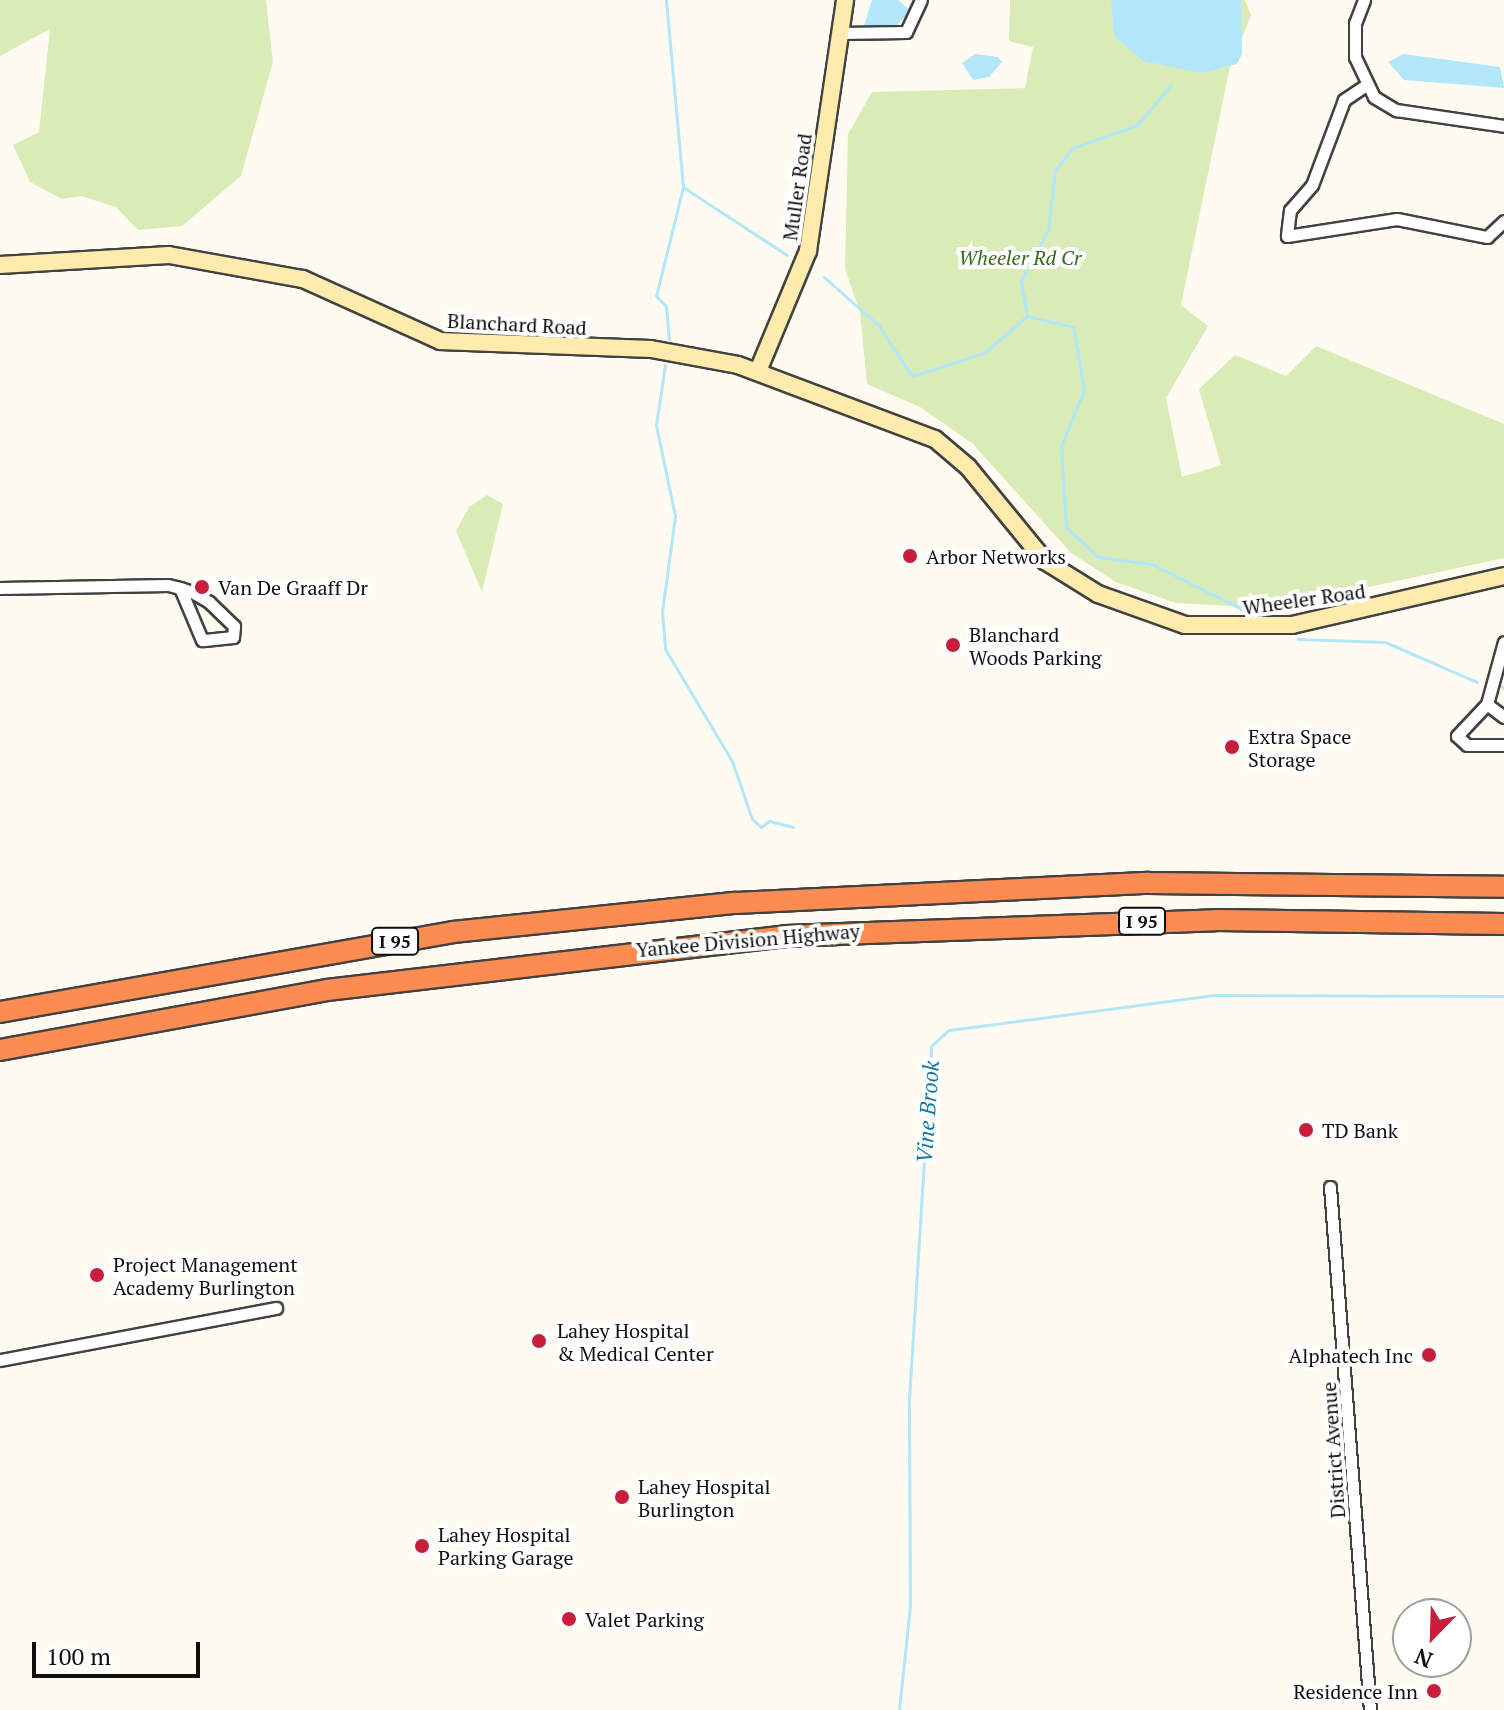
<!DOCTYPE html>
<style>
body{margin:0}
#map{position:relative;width:1504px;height:1710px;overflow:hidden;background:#fffbf1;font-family:"PT Serif",serif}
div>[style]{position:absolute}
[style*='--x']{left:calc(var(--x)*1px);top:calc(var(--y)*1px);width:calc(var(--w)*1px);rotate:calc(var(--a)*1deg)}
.green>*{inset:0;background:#d9ecb8}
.water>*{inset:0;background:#b2e7fa}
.stream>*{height:3px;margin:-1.5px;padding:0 1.5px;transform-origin:1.5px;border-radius:1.5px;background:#b2e7fa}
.roads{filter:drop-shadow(2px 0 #424242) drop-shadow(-2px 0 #424242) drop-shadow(0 2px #424242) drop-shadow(0 -2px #424242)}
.street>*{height:11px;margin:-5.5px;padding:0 5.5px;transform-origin:5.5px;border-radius:5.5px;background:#fff}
.secondary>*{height:16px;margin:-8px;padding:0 8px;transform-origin:8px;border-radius:8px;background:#ffecac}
.highway>*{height:20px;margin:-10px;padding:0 10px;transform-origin:10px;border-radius:10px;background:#fc8c52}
.dots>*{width:22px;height:22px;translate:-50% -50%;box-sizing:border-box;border:4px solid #fff;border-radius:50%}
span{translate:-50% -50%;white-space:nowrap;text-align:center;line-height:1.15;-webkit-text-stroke:8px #fff;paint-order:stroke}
.shield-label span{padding:2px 6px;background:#fff;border:2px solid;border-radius:6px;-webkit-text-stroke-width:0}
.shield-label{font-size:18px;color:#0f0f0f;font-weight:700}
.street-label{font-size:20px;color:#0f0f0f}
.park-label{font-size:20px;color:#356b1b;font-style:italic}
.poi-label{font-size:20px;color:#0f0f0f}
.left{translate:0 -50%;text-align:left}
.right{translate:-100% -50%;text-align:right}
.water-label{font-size:22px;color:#1078a9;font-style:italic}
.north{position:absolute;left:1392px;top:1598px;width:80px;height:80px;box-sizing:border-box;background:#fff;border:2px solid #9f9f9f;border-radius:50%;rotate:203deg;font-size:22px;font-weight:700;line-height:32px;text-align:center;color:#0f0f0f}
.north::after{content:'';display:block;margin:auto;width:28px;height:36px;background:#c81e3b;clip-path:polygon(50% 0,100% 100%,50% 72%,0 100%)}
.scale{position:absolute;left:32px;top:1642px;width:168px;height:36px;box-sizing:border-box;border:4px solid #0f0f0f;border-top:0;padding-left:10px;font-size:24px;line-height:28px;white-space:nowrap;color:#0f0f0f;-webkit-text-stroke:6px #fff;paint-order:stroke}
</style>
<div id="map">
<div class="green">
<div style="clip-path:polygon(0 0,266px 0,273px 62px,241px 176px,182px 226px,138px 230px,116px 207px,81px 196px,62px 199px,30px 182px,13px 145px,39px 132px,50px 29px,0 56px)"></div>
<div style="clip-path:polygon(1010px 0,1245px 0,1251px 15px,1229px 71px,1181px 305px,1208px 326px,1166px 398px,1182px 477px,1221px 465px,1199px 389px,1235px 355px,1286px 376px,1316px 346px,1504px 424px,1504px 558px,1271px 608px,1176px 603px,1116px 582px,1071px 553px,973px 444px,920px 407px,867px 384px,860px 312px,845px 269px,848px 134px,872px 92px,1025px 88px,1033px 47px,1009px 41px)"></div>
<div style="clip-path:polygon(487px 495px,503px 504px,482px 592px,456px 531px,469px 507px)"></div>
</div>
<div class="water">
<div style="clip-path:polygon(872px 0,898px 0,911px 11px,896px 26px,864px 25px)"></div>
<div style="clip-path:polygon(1111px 0,1241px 0,1242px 54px,1237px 64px,1201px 73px,1143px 61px,1114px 36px)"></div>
<div style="clip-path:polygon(975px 54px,998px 57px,1002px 62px,989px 77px,973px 80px,962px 63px)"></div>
<div style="clip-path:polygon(1404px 54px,1500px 67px,1504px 88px,1404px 80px,1388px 62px)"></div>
</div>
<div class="stream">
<div style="--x:666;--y:0;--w:188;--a:84.8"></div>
<div style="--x:683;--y:187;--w:112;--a:103.9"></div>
<div style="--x:656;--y:296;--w:14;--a:45"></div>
<div style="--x:666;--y:306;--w:33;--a:85"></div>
<div style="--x:683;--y:187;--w:124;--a:33.2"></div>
<div style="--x:824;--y:277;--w:74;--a:41.7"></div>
<div style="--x:879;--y:326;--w:60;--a:56.6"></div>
<div style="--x:912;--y:376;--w:76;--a:-17.7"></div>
<div style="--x:984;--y:353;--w:57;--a:-40.7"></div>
<div style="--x:1027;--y:316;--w:47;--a:13.4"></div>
<div style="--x:1073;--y:327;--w:64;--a:80.1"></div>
<div style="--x:1084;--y:390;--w:61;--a:112.3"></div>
<div style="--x:1061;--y:446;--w:81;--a:86.5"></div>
<div style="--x:1066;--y:527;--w:44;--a:43.2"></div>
<div style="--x:1098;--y:557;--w:54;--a:7.4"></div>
<div style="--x:1152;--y:564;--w:121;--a:26.6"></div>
<div style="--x:1027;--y:316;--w:36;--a:-100"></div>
<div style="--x:1021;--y:281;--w:58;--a:-62.1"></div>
<div style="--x:1048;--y:230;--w:60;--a:-83.3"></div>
<div style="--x:1055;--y:170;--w:28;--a:-51"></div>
<div style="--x:1073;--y:148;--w:68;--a:-19.8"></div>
<div style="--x:1137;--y:125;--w:52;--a:-49.6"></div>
<div style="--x:665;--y:365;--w:61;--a:98.5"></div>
<div style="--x:656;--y:425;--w:93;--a:78.2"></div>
<div style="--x:675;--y:516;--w:97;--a:97.7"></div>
<div style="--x:662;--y:612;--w:37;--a:85"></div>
<div style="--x:665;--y:649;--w:131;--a:59.1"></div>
<div style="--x:732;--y:761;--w:61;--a:71"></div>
<div style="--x:752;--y:819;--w:12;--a:42"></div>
<div style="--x:761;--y:827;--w:10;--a:-37"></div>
<div style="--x:769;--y:821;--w:25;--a:14"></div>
<div style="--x:1298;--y:639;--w:87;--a:2"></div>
<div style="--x:1385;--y:642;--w:100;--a:23.5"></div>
<div style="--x:1501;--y:686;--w:4;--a:34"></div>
<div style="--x:899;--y:1710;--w:105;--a:-84"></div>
<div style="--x:910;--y:1606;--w:207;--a:-90.3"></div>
<div style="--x:909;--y:1399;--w:354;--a:-86.4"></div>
<div style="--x:931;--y:1046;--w:24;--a:-42"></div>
<div style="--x:949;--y:1030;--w:268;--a:-7.5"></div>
<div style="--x:1215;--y:995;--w:289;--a:0.2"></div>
</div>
<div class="roads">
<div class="street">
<div style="--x:1364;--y:0;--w:25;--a:111"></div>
<div style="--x:1355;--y:23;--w:34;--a:90"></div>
<div style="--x:1355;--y:57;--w:44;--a:64.6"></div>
<div style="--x:1374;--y:97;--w:26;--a:31"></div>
<div style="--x:1396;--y:110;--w:109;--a:8.4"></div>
<div style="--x:840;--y:33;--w:66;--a:-0.9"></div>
<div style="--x:906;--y:32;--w:35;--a:-65"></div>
<div style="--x:1366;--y:85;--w:27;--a:146"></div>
<div style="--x:1344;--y:100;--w:91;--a:110.6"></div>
<div style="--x:1312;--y:185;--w:33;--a:131"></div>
<div style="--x:1290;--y:210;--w:26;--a:97"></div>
<div style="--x:1287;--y:236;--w:111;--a:-8.8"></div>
<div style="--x:1397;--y:219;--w:92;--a:11.3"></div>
<div style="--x:1487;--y:237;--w:23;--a:-43"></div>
<div style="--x:0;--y:588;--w:168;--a:-1"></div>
<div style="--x:168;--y:585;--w:12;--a:14"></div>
<div style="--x:180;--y:588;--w:13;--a:18"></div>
<div style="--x:192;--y:592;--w:20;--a:30"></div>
<div style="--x:209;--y:602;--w:35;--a:44"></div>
<div style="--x:234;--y:626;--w:11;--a:95"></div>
<div style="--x:233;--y:637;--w:31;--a:174"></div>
<div style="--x:202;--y:640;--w:56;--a:-112.9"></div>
<div style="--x:1487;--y:704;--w:64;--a:-74.7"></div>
<div style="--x:1504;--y:717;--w:21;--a:-143"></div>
<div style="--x:1487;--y:704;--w:44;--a:133.2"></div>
<div style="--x:1457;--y:736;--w:13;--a:42"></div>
<div style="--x:1467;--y:745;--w:37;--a:0"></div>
<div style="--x:1330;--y:1187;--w:525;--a:85.63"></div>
<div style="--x:0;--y:1360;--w:281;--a:-10.7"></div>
</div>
<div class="secondary">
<div style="--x:0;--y:265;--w:169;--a:-3.4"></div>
<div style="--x:169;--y:255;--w:136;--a:10.2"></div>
<div style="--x:303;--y:279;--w:150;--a:24.3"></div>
<div style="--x:440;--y:341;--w:211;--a:2.2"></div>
<div style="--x:651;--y:349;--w:88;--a:10.4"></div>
<div style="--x:738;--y:365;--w:210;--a:20.6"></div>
<div style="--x:935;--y:439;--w:43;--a:40.3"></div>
<div style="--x:968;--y:467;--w:122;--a:50.7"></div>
<div style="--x:1045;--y:561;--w:62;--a:31.9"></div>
<div style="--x:1098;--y:594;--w:92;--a:19.6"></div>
<div style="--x:1185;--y:625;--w:107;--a:0"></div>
<div style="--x:1292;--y:625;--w:218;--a:-13"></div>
<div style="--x:758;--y:371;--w:130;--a:-67.4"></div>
<div style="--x:808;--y:251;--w:254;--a:-81.6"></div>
</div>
<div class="highway">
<div style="--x:0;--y:1012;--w:460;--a:-10"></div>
<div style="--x:453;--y:932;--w:284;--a:-5.9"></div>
<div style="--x:736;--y:903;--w:413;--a:-2.8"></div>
<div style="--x:1149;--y:883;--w:355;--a:0.6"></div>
<div style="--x:0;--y:1050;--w:332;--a:-10.4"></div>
<div style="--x:327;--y:990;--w:462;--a:-6.7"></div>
<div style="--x:786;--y:936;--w:430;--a:-2.1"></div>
<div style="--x:1216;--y:920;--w:288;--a:0.8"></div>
</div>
</div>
<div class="dots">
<div style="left:910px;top:556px;background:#c81e3b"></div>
<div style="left:202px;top:587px;background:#c81e3b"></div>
<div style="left:953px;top:645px;background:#c81e3b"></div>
<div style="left:1232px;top:747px;background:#c81e3b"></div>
<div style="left:1306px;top:1130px;background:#c81e3b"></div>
<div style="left:97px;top:1275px;background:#c81e3b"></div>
<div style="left:539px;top:1341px;background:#c81e3b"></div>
<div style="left:1429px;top:1355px;background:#c81e3b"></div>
<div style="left:622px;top:1497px;background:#c81e3b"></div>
<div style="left:422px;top:1546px;background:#c81e3b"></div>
<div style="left:569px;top:1619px;background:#c81e3b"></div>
<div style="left:1434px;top:1691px;background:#c81e3b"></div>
</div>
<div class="shield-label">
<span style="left:1142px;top:921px">I 95</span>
<span style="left:395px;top:941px">I 95</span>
</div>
<div class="street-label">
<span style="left:797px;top:187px;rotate:-82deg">Muller Road</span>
<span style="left:517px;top:324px;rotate:3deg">Blanchard Road</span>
<span style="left:1304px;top:599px;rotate:-8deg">Wheeler Road</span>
<span style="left:748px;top:940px;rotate:-5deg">Yankee Division Highway</span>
<span style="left:1333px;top:1450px;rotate:-94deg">District Avenue</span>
</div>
<div class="park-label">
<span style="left:1020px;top:257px">Wheeler Rd Cr</span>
</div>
<div class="poi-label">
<span class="left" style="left:926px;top:556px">Arbor Networks</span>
<span class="left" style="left:218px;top:587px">Van De Graaff Dr</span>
<span class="left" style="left:969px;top:646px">Blanchard<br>Woods Parking</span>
<span class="left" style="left:1248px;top:748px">Extra Space<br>Storage</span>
<span class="left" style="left:1322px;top:1130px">TD Bank</span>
<span class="left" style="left:113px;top:1276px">Project Management<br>Academy Burlington</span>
<span class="left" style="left:557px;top:1342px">Lahey Hospital<br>&amp; Medical Center</span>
<span class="right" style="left:1413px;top:1355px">Alphatech Inc</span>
<span class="left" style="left:638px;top:1498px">Lahey Hospital<br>Burlington</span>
<span class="left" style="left:438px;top:1546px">Lahey Hospital<br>Parking Garage</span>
<span class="left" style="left:585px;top:1619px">Valet Parking</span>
<span class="right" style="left:1418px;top:1691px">Residence Inn</span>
</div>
<div class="water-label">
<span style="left:927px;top:1112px;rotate:-86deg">Vine Brook</span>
</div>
<div class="north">N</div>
<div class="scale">100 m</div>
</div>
